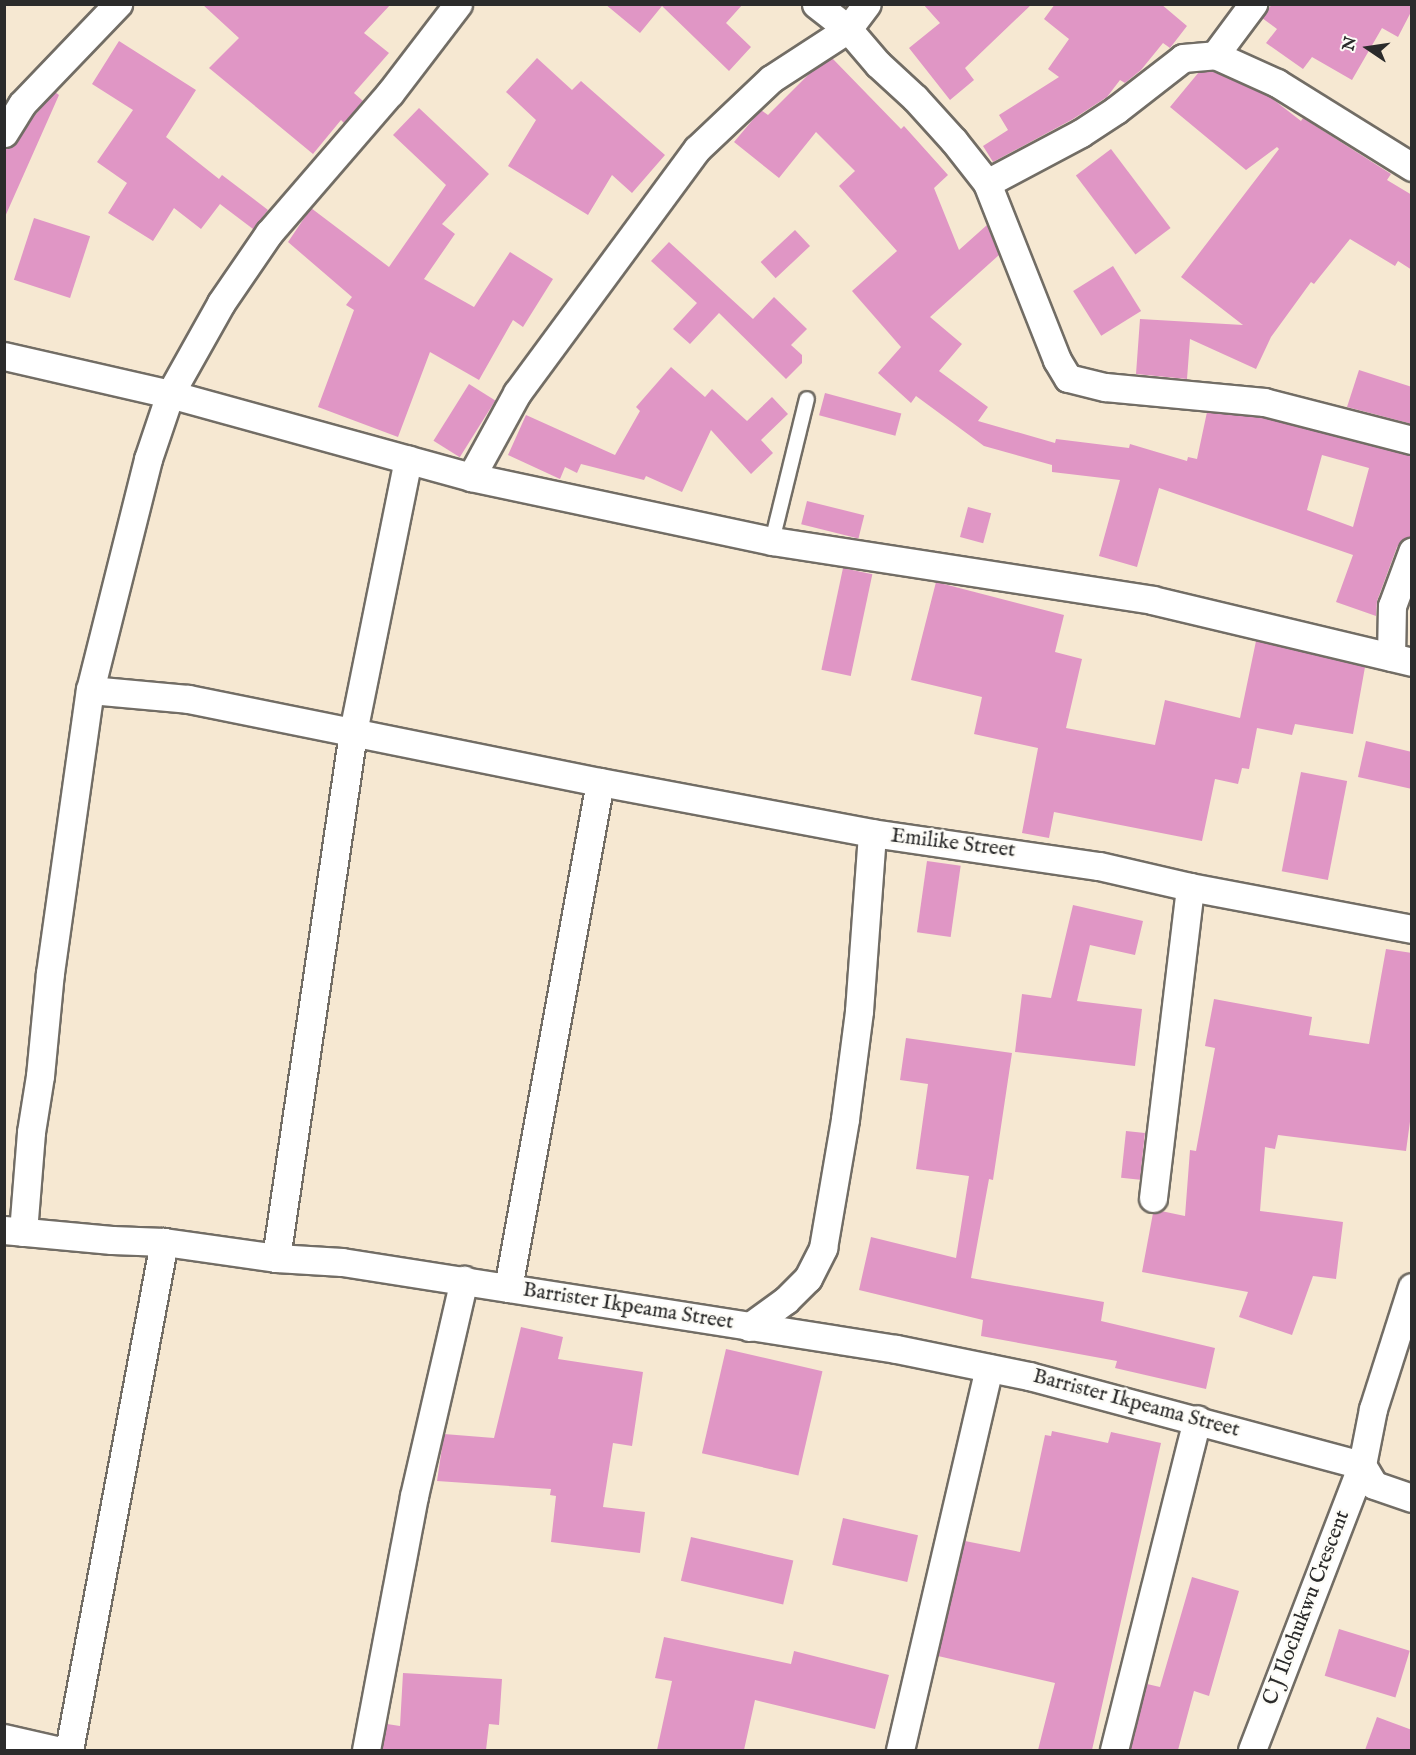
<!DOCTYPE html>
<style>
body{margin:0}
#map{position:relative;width:1416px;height:1755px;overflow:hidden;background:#f6e8d2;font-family:"IM FELL English",serif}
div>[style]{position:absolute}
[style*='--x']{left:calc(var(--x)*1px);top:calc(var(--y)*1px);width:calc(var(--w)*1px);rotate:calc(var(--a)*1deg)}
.building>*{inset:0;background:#e096c5;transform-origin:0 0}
.roads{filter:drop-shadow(2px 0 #726d65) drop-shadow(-2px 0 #726d65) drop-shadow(0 2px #726d65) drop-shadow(0 -2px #726d65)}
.lane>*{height:14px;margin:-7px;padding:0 7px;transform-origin:7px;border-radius:7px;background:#fff}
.street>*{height:27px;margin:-13.5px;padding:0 13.5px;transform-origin:13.5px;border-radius:13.5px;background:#fff}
span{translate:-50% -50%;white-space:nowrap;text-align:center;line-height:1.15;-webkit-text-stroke:5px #fdfcf7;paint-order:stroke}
.street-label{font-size:21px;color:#2b2b2b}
.frame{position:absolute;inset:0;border:6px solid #2b2b2b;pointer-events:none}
.north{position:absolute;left:1338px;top:18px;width:60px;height:60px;-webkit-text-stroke:4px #fdfcf7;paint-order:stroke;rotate:283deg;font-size:16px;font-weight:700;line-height:24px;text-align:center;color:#2b2b2b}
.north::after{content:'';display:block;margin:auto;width:21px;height:27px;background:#2b2b2b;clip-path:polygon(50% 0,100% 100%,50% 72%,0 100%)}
</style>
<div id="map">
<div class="building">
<div style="clip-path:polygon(202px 4px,391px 4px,364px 33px,389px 53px,354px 93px,363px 101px,344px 123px,341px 120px,313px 154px,209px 68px,239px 38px)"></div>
<div style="clip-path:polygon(605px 4px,743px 4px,726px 23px,751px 47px,729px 71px,662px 6px,640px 33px)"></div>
<div style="clip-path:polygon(923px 4px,1032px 4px,965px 68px,974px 80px,950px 100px,909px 48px,940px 23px)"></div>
<div style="clip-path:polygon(1055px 4px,1161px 4px,1187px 26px,1170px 48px,1163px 43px,1141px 70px,1125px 83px,1120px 80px,1107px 97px,1073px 119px,993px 162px,983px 146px,1008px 130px,999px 115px,1059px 77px,1048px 69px,1069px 39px,1044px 19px)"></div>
<div style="clip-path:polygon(1272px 4px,1412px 4px,1412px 10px,1398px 37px,1382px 28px,1352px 80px,1312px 57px,1303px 69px,1266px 43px,1277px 29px,1262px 18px)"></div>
<div style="clip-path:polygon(119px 41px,196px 90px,166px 137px,219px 179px,222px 175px,268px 210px,253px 229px,220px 204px,201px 229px,174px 208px,153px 241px,108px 213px,127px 183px,97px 162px,133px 110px,92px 84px)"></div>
<div style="clip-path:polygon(537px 58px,572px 90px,581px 81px,665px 155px,632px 193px,612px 175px,588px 215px,508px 166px,536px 120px,506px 92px)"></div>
<div style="clip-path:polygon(evenodd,832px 58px,901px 129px,904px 126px,948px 175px,934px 188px,959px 250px,987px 225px,999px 255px,930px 317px,962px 344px,939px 371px,988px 407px,978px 421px,1055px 443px,1056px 439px,1129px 448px,1130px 444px,1187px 461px,1188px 457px,1197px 459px,1207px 412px,1260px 417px,1412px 455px,1412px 531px,1410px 537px,1402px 540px,1397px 547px,1377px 601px,1376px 616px,1336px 602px,1353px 555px,1159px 488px,1137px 567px,1099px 556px,1120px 480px,1052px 472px,1052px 465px,984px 446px,916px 396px,911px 403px,878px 373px,901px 347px,852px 291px,897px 251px,839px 186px,855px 171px,816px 132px,779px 178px,734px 142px,761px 110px,768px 115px,811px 72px,832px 58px,1322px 455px,1369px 468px,1353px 527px,1307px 510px,1322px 455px)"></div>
<div style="clip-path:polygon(1212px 71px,1270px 97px,1301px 121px,1303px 118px,1391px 174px,1387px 180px,1412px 195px,1412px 270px,1398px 261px,1395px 266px,1350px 239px,1314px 284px,1311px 282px,1271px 337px,1256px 369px,1190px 339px,1187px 379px,1136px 374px,1140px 319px,1243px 325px,1181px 277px,1279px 149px,1277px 147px,1246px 170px,1170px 107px,1199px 72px)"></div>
<div style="clip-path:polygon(55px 92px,59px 95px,4px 219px,4px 150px,17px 142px,30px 121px)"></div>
<div style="clip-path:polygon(419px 108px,489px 174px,442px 224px,455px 234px,424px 279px,474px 307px,510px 252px,553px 279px,523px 327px,513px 320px,479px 380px,430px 352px,398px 437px,318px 407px,354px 310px,346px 305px,352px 297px,288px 242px,311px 208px,389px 267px,446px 185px,393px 135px)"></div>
<div style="left:1111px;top:149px;width:99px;height:44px;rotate:53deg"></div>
<div style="left:34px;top:218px;width:59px;height:65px;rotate:18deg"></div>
<div style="left:795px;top:230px;width:22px;height:47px;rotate:47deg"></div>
<div style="clip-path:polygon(669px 242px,753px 319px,774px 297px,807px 329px,791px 345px,802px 355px,802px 363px,786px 379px,719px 313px,690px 344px,673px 329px,697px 303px,651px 261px)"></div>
<div style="left:1113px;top:266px;width:53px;height:47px;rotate:58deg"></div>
<div style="clip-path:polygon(671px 367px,705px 397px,712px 389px,747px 421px,772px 397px,788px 414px,761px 440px,773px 453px,751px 474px,711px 430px,682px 492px,646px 476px,644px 480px,581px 464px,577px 473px,565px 467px,560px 479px,508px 455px,526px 415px,615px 455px,640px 411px,636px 407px)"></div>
<div style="clip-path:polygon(1359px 370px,1412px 387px,1412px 424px,1347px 407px)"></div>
<div style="left:469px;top:384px;width:31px;height:67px;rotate:32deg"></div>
<div style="left:825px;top:393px;width:79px;height:23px;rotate:15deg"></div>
<div style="left:807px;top:501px;width:59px;height:24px;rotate:14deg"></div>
<div style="left:968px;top:507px;width:24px;height:31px;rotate:15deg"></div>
<div style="left:843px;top:568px;width:30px;height:104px;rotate:12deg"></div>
<div style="clip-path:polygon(936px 582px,1064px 615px,1055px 652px,1082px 659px,1066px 728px,1155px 745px,1165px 700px,1240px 718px,1256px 641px,1365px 667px,1353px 734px,1295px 724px,1292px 735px,1257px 728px,1249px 769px,1242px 768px,1238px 784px,1215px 779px,1202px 841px,1054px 812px,1049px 838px,1022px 833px,1038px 748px,974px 734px,982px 697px,911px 680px)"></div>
<div style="clip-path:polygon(1366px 741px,1412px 752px,1412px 789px,1358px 777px)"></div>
<div style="left:1301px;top:772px;width:47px;height:101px;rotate:11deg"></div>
<div style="left:927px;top:861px;width:34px;height:72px;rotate:8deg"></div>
<div style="clip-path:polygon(1073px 905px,1143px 921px,1135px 955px,1090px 945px,1077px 1001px,1142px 1009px,1135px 1066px,1015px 1052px,1022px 994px,1051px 998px)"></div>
<div style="clip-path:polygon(1386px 949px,1412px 953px,1412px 1107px,1406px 1151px,1278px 1135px,1275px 1149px,1265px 1147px,1260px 1211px,1343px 1222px,1336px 1279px,1313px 1276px,1292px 1335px,1239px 1317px,1248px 1292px,1142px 1272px,1153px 1213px,1161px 1211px,1185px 1216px,1190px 1150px,1196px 1151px,1215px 1048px,1205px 1046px,1214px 999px,1312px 1017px,1309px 1035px,1369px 1044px)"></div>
<div style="clip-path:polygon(906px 1038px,1012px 1053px,993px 1180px,989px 1179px,971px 1278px,1104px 1302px,1101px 1321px,1215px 1348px,1206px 1389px,1115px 1368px,1117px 1361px,981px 1336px,983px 1320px,859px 1290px,871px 1237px,956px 1258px,969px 1176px,916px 1169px,928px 1084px,900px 1080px)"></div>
<div style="left:1126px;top:1131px;width:19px;height:47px;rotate:6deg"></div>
<div style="clip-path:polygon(521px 1327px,563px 1337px,558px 1359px,643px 1372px,632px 1446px,613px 1443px,603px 1507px,645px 1512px,640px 1553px,551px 1542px,556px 1496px,550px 1495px,551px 1489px,437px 1481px,444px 1434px,494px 1438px)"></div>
<div style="left:726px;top:1349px;width:99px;height:107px;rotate:13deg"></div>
<div style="clip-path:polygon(1052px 1431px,1108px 1443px,1111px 1432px,1161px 1443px,1092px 1750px,1038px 1750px,1055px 1683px,938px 1656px,965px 1541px,1020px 1552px,1045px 1435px,1051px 1436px)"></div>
<div style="left:843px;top:1518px;width:77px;height:48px;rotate:13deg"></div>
<div style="left:691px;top:1537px;width:105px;height:45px;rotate:13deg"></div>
<div style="clip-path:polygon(1192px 1577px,1239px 1591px,1209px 1696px,1194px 1691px,1178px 1750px,1130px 1750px,1147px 1684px,1160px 1687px)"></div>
<div style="left:1339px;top:1629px;width:74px;height:49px;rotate:17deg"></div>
<div style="clip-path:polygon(664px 1637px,791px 1664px,794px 1651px,889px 1675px,875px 1729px,755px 1700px,744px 1750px,657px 1750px,672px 1681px,655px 1678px)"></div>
<div style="clip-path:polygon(403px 1673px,502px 1679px,499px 1725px,489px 1724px,486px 1750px,382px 1750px,387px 1724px,400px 1726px)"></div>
<div style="clip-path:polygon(1377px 1717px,1412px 1730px,1412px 1750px,1365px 1750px)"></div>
</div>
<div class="roads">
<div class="lane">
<div style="--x:772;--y:541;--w:146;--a:-76.2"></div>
</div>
<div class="street">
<div style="--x:816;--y:4;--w:41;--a:38"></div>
<div style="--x:848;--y:29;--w:46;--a:49.4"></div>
<div style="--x:878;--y:64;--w:50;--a:42.6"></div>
<div style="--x:915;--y:98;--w:58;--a:47.8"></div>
<div style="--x:954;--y:141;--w:53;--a:51.8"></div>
<div style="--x:987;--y:183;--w:190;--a:68.4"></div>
<div style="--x:1057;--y:360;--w:21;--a:59"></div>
<div style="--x:1068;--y:378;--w:38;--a:14"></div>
<div style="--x:1105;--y:387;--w:160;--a:5.4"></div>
<div style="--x:1264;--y:402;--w:153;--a:14.4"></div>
<div style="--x:1215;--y:55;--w:64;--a:-53.3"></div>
<div style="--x:4;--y:133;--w:34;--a:-58"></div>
<div style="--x:22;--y:104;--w:139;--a:-46.2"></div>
<div style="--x:987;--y:183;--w:106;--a:-28"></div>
<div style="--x:1081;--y:133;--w:42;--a:-33.3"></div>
<div style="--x:1116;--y:110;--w:85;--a:-37.8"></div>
<div style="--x:1183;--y:58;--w:32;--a:-5"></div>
<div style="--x:1215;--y:55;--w:68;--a:24.3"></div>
<div style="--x:1277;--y:83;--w:159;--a:31.9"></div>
<div style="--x:4;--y:356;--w:170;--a:12.9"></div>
<div style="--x:170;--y:394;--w:312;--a:15.4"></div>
<div style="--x:471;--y:477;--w:308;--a:12"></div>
<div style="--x:772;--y:541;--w:385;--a:8.8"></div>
<div style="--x:1152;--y:600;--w:267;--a:13.4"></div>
<div style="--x:471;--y:477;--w:96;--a:-61.3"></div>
<div style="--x:517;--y:393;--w:303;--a:-53.6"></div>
<div style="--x:697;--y:149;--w:102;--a:-43.4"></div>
<div style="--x:771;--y:79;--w:92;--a:-33"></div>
<div style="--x:848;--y:29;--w:31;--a:-53"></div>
<div style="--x:1391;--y:657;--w:51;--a:-88.9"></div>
<div style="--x:1392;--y:606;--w:58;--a:-69.7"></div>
<div style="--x:90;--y:690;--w:98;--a:5.2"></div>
<div style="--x:188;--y:699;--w:420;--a:11.4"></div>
<div style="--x:600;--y:782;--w:277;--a:10.6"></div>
<div style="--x:872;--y:833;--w:229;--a:8.3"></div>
<div style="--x:1099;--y:866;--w:93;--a:13"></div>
<div style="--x:1190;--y:887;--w:226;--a:10.7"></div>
<div style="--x:1153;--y:1198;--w:313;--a:-83.2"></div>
<div style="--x:4;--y:1230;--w:108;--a:5.3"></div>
<div style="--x:112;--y:1240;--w:52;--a:2.2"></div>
<div style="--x:164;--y:1242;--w:113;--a:8.1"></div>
<div style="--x:276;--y:1258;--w:66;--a:3.5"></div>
<div style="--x:342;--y:1262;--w:561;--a:8.92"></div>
<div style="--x:896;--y:1349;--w:136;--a:11.5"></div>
<div style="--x:1029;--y:1376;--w:345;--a:15"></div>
<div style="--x:1362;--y:1465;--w:23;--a:59"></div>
<div style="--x:1374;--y:1485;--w:40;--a:18.9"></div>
<div style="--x:23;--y:1232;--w:100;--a:-85.4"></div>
<div style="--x:31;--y:1132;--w:57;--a:-80.9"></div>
<div style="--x:40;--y:1076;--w:103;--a:-84.5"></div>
<div style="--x:50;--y:973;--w:286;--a:-82"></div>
<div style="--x:90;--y:690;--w:238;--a:-75.9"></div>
<div style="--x:148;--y:459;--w:69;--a:-71.3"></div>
<div style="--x:170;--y:394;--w:104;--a:-60.7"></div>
<div style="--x:221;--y:303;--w:85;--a:-55.6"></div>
<div style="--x:269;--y:233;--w:185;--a:-49.2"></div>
<div style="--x:390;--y:93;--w:112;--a:-52.6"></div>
<div style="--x:276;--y:1258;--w:532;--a:-81.67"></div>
<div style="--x:353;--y:732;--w:278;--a:-78.6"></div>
<div style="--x:508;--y:1288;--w:514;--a:-79.7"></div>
<div style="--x:749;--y:1327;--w:46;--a:-36.1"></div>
<div style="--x:786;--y:1300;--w:31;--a:-45"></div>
<div style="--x:808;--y:1278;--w:34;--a:-63"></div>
<div style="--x:823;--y:1248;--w:131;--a:-80.3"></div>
<div style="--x:845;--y:1119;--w:109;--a:-82.6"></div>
<div style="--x:859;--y:1011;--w:178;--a:-85.8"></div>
<div style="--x:4;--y:1738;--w:53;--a:13"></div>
<div style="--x:69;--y:1750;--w:517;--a:-79.41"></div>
<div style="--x:366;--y:1750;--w:258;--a:-79.3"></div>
<div style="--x:414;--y:1496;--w:222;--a:-77"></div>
<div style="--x:900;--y:1750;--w:392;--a:-76.9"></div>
<div style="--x:1114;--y:1750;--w:341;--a:-75.9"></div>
<div style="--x:1252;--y:1750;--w:305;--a:-68.9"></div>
<div style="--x:1362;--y:1465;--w:57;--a:-78.9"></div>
<div style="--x:1373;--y:1409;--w:128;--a:-72.3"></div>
</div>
</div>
<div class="street-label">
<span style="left:953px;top:844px;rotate:7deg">Emilike Street</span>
<span style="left:628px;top:1307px;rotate:9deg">Barrister Ikpeama Street</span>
<span style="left:1136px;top:1404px;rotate:15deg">Barrister Ikpeama Street</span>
<span style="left:1307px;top:1608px;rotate:-69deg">C J Ilochukwu Crescent</span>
</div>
<div class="frame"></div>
<div class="north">N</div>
</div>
